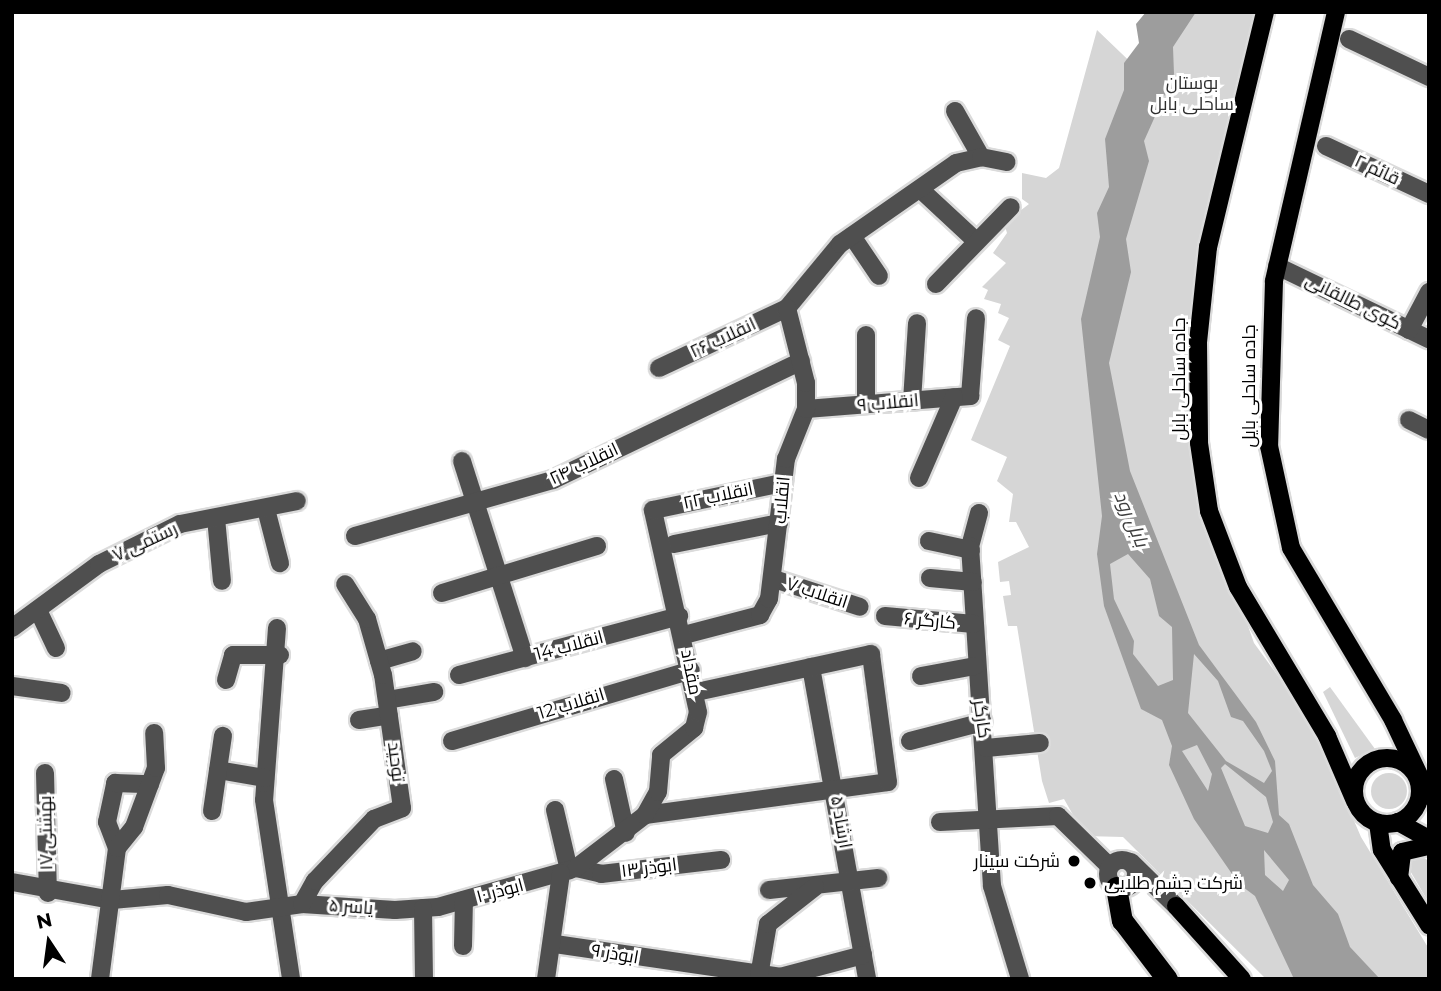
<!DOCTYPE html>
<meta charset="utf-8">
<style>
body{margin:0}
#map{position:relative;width:1441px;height:991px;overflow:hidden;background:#fff;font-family:Montserrat,Cairo,sans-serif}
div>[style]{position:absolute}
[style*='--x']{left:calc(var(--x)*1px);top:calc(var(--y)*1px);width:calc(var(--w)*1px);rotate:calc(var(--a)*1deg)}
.green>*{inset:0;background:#d6d6d6}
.round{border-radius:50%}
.water>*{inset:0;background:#9d9d9d}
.roads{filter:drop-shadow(2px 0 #dbdbdb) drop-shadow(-2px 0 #dbdbdb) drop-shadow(0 2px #dbdbdb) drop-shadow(0 -2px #dbdbdb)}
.minor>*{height:18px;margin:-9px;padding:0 9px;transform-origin:9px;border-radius:9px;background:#4f4f4f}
.minor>.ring{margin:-9px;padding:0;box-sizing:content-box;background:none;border:18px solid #4f4f4f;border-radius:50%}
.major>*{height:18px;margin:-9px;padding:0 9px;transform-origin:9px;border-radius:9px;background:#000}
.major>.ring{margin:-9px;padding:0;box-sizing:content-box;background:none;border:18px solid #000;border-radius:50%}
.highway>*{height:21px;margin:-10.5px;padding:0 10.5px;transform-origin:10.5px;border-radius:10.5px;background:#000}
.dots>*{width:19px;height:19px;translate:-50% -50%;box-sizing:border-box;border:4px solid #fff;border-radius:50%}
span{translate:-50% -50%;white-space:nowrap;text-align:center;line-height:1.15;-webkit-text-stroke:6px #fff;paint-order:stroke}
.park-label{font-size:18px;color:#2d2d2d}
.street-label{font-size:18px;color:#000}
.poi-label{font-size:18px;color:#000}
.right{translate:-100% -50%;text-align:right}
.left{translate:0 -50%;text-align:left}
.water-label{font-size:19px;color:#3e3e3e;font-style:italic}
.frame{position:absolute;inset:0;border:14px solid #000;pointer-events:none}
.north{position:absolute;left:14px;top:907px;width:70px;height:70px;-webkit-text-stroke:5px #fff;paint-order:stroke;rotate:347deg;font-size:19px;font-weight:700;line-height:28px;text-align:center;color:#000}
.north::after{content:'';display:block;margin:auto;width:24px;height:32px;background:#000;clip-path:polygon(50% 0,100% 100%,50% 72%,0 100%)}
</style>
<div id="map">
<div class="green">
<div style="clip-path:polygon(1171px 12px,1265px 12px,1198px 342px,1215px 532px,1254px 643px,1311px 721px,1361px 837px,1429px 949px,1429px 979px,1266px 979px,1123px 837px,1085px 836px,1064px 799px,1049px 803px,1042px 781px,1017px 626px,1008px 626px,1003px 596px,1011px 595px,1009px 581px,1000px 582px,998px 562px,1029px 547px,1016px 522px,1009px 522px,1013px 494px,997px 481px,1007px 457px,971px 440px,1010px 346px,998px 340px,1009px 318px,998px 313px,1001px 304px,984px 299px,988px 290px,982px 287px,1006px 263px,993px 253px,1007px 233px,1004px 223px,1029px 204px,1022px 199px,1022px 173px,1046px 178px,1059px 168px,1097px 30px,1144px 75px)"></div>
<div style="clip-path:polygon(1330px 687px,1375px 749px,1355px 758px,1323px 692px)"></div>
<div class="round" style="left:1371px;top:773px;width:36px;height:36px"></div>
<div style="clip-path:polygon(1421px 856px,1429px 861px,1429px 903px,1409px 869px,1412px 859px)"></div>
</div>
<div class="water">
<div style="clip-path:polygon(evenodd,1146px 12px,1196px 12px,1173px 47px,1174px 74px,1144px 141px,1149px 161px,1126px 239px,1131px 272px,1109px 363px,1130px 471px,1199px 645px,1256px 722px,1275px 761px,1279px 815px,1289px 824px,1313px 885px,1338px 914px,1350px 947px,1380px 979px,1294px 979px,1255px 896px,1239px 884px,1194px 819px,1169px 765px,1172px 746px,1162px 720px,1141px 709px,1104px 606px,1097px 554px,1102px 516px,1081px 319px,1100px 237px,1097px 213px,1109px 187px,1105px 139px,1124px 90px,1124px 63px,1139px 43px,1136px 24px,1146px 12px,1128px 554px,1150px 579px,1159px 616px,1172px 627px,1173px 680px,1158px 686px,1133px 654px,1134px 641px,1114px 599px,1110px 564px,1128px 554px,1146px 12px,1194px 654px,1218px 681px,1231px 717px,1243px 721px,1264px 751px,1272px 771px,1264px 783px,1226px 761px,1188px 713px,1194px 654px,1146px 12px,1197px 745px,1212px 774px,1208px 791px,1182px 751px,1197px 745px,1146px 12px,1225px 764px,1266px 797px,1273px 822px,1268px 833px,1245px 826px,1221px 768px,1225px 764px,1146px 12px,1264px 850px,1289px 880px,1283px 891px,1265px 875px,1264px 850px)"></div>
</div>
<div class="roads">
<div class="minor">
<div style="--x:1349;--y:39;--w:89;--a:25.4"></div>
<div style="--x:955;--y:111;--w:53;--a:60.5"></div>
<div style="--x:1326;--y:146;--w:114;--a:25"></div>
<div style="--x:920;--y:189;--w:74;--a:42.8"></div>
<div style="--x:852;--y:236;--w:48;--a:56"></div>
<div style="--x:1277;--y:266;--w:169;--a:25.7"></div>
<div style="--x:936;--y:284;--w:107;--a:-45.8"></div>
<div style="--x:1409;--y:330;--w:43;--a:-62.2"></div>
<div style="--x:659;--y:368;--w:141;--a:-25.1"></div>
<div style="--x:787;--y:308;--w:83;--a:-50.4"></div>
<div style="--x:840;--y:244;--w:141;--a:-34.9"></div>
<div style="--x:956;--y:163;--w:26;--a:-13"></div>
<div style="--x:981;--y:157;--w:26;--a:11"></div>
<div style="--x:912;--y:401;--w:78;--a:-86.3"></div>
<div style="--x:866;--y:404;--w:69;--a:-90"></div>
<div style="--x:806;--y:409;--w:165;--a:-4.5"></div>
<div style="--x:970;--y:396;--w:78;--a:-85.6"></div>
<div style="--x:1409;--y:420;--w:22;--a:27"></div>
<div style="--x:462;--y:461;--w:207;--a:72.3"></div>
<div style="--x:919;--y:478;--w:88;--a:-66.6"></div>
<div style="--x:266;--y:509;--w:56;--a:75.5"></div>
<div style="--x:979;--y:513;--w:34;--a:105"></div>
<div style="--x:970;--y:546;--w:341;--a:86.3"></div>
<div style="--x:992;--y:886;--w:97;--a:73.2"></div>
<div style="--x:216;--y:518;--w:63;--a:84.6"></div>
<div style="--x:355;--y:536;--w:206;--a:-15.8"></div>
<div style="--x:553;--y:480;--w:275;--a:-25.6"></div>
<div style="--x:929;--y:541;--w:43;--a:12.1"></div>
<div style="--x:674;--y:544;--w:107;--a:-11.3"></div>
<div style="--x:930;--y:578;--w:43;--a:5.3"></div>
<div style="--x:774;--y:579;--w:90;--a:18"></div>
<div style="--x:442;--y:593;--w:162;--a:-16.9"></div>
<div style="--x:38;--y:610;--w:42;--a:64.7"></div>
<div style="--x:885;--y:616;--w:89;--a:5.1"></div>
<div style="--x:12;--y:628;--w:108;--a:-36.3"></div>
<div style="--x:99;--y:564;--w:90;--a:-26.3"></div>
<div style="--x:180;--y:524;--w:119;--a:-11.1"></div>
<div style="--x:277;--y:628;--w:172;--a:94.3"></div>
<div style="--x:264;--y:800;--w:181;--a:81.4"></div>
<div style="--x:684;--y:635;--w:79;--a:-14.7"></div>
<div style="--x:760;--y:615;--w:18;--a:-61"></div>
<div style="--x:769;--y:599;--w:141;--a:-83.1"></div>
<div style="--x:786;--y:459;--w:54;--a:-68.2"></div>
<div style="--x:806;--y:409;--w:26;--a:-90"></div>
<div style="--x:806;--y:383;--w:77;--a:-104.2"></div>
<div style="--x:379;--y:661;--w:35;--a:-16"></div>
<div style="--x:811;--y:667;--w:317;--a:79.8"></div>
<div style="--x:459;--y:675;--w:228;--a:-15"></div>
<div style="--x:921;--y:676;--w:55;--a:-10.5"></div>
<div style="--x:226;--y:680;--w:26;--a:-74"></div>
<div style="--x:233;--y:655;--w:47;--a:0"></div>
<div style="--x:12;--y:686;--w:50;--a:8"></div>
<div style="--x:387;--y:700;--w:48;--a:-9.7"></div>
<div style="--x:359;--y:720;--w:30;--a:-9"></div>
<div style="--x:452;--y:741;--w:249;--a:-16.5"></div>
<div style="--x:910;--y:741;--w:75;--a:-14.6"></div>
<div style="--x:986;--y:748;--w:54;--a:-5.3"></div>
<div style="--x:218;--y:770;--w:48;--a:9.7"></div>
<div style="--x:45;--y:773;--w:120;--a:88.6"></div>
<div style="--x:614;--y:779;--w:55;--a:77.5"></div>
<div style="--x:555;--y:810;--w:62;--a:76.9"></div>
<div style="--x:212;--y:811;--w:76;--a:-81.7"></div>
<div style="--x:645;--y:815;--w:245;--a:-7.7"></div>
<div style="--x:888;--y:782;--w:129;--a:-97.6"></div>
<div style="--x:871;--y:654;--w:179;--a:167.7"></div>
<div style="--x:940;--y:822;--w:118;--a:-2.9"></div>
<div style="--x:1058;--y:816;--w:71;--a:44.4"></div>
<div style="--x:117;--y:848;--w:28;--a:-111"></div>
<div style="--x:107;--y:822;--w:40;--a:-78"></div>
<div style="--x:115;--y:783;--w:35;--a:2"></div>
<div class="ring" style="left:1108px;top:860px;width:10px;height:10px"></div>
<div style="--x:1131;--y:862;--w:63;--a:44.4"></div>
<div style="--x:576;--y:868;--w:26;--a:13"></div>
<div style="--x:601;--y:874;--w:121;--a:-6.7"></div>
<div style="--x:12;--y:882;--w:102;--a:10.2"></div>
<div style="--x:112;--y:900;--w:56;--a:-5.1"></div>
<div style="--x:168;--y:895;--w:80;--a:12.3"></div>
<div style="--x:246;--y:912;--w:57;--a:-8.1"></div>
<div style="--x:302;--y:904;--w:93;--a:3.7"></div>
<div style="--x:395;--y:910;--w:43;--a:-4"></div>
<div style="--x:438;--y:907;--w:143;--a:-15.8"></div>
<div style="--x:576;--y:868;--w:87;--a:-37.5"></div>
<div style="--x:645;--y:815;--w:26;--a:-61"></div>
<div style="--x:658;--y:792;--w:37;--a:-85"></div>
<div style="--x:661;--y:755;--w:43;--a:-39.3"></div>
<div style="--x:694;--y:728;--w:16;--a:-76"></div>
<div style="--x:698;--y:712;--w:207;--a:-102.6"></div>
<div style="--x:653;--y:510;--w:132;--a:-11.8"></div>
<div style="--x:769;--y:890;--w:110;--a:-6.3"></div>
<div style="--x:302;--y:904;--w:26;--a:-61"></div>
<div style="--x:315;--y:881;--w:86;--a:-46.4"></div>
<div style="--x:374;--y:819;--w:30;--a:-21"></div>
<div style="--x:402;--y:808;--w:134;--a:-98.1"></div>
<div style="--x:383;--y:675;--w:58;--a:-105.9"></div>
<div style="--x:367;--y:619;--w:41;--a:-122.2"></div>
<div style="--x:423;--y:908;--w:71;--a:89.2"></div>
<div style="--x:555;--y:944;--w:227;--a:8.3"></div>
<div style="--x:780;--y:977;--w:86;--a:-14.8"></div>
<div style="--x:463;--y:946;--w:46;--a:-88.8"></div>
<div style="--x:759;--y:976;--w:53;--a:-80.2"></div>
<div style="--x:768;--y:924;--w:60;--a:-38.2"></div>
<div style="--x:100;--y:979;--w:132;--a:-82.6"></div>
<div style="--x:117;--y:848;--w:27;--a:-51"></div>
<div style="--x:134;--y:827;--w:63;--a:-69.6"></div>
<div style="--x:156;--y:768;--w:35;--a:-93"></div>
<div style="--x:546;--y:979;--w:107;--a:-81.9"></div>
</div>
<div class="major">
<div style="--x:1265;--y:12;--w:242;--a:103.6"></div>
<div style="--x:1208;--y:247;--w:96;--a:96"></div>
<div style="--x:1198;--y:342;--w:101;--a:89.4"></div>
<div style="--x:1199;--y:443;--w:69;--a:81.6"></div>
<div style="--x:1209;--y:511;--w:81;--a:69.1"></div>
<div style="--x:1238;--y:587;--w:174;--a:59.1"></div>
<div style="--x:1327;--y:736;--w:71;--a:66.7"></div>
<div style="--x:1336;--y:12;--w:276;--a:103"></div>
<div style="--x:1274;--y:281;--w:165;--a:91.7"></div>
<div style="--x:1269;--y:446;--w:104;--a:77.8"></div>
<div style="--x:1291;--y:548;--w:200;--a:59.3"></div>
<div style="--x:1393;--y:720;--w:84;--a:64.7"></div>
<div class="ring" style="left:1354px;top:758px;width:48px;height:48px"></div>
<div style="--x:1398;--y:822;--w:35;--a:29"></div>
<div style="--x:1378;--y:823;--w:27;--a:82"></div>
<div style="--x:1382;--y:850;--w:89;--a:57.9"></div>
<div style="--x:1399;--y:878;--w:26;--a:-83"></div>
<div style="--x:1402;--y:852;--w:28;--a:-13"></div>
<div style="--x:1176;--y:906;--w:98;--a:47.9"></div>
</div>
<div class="highway">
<div style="--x:1116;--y:887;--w:34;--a:80"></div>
<div style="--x:1122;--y:920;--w:74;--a:52.7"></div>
</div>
</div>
<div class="dots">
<div style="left:1074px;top:861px;background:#000"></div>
<div style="left:1090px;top:883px;background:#000"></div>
</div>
<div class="park-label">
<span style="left:1192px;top:94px">بوستان<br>ساحلی بابل</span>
</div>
<div class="street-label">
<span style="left:1377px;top:170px;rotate:25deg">قائم ۲</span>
<span style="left:1353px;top:302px;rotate:26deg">کوی طالقانی</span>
<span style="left:723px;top:338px;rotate:-25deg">انقلاب ۲۶</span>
<span style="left:1179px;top:379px;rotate:-90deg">جاده ساحلی بابل</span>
<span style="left:1249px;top:386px;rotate:-90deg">جاده ساحلی بایل</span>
<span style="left:888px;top:403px;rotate:-5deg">انقلاب ۹</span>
<span style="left:584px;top:464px;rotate:-25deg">انقلاب ۲۴</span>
<span style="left:718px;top:496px;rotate:-12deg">انقلاب ۲۲</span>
<span style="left:782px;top:500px;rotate:-85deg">انقلاب</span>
<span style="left:145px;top:542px;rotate:-25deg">رستمی ۷</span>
<span style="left:817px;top:593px;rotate:18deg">انقلاب ۷</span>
<span style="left:930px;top:621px;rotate:5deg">کارگر ۶</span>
<span style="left:569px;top:646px;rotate:-15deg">انقلاب 14</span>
<span style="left:691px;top:672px;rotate:79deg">مقداد</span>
<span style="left:571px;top:704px;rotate:-17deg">انقلاب 12</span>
<span style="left:982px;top:719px;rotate:82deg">کارگر</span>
<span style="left:396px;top:762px;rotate:83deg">توحید</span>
<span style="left:841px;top:822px;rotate:80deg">ارشاد ۵</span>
<span style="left:46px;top:833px;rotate:-91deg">بهشتی ۱۷</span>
<span style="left:649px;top:868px;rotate:-7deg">ابوذر ۱۳</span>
<span style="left:500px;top:891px;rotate:-15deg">ابوذر ۱۰</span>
<span style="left:351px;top:907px;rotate:4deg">یاسر ۵</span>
<span style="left:615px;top:954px;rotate:10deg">ابوذر ۹</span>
</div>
<div class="poi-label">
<span class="right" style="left:1060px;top:861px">شرکت سینار</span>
<span class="left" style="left:1104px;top:883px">شرکت چشم طلایی</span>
</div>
<div class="water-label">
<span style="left:1131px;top:519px;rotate:67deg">بابل رود</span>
</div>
<div class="frame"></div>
<div class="north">N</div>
</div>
